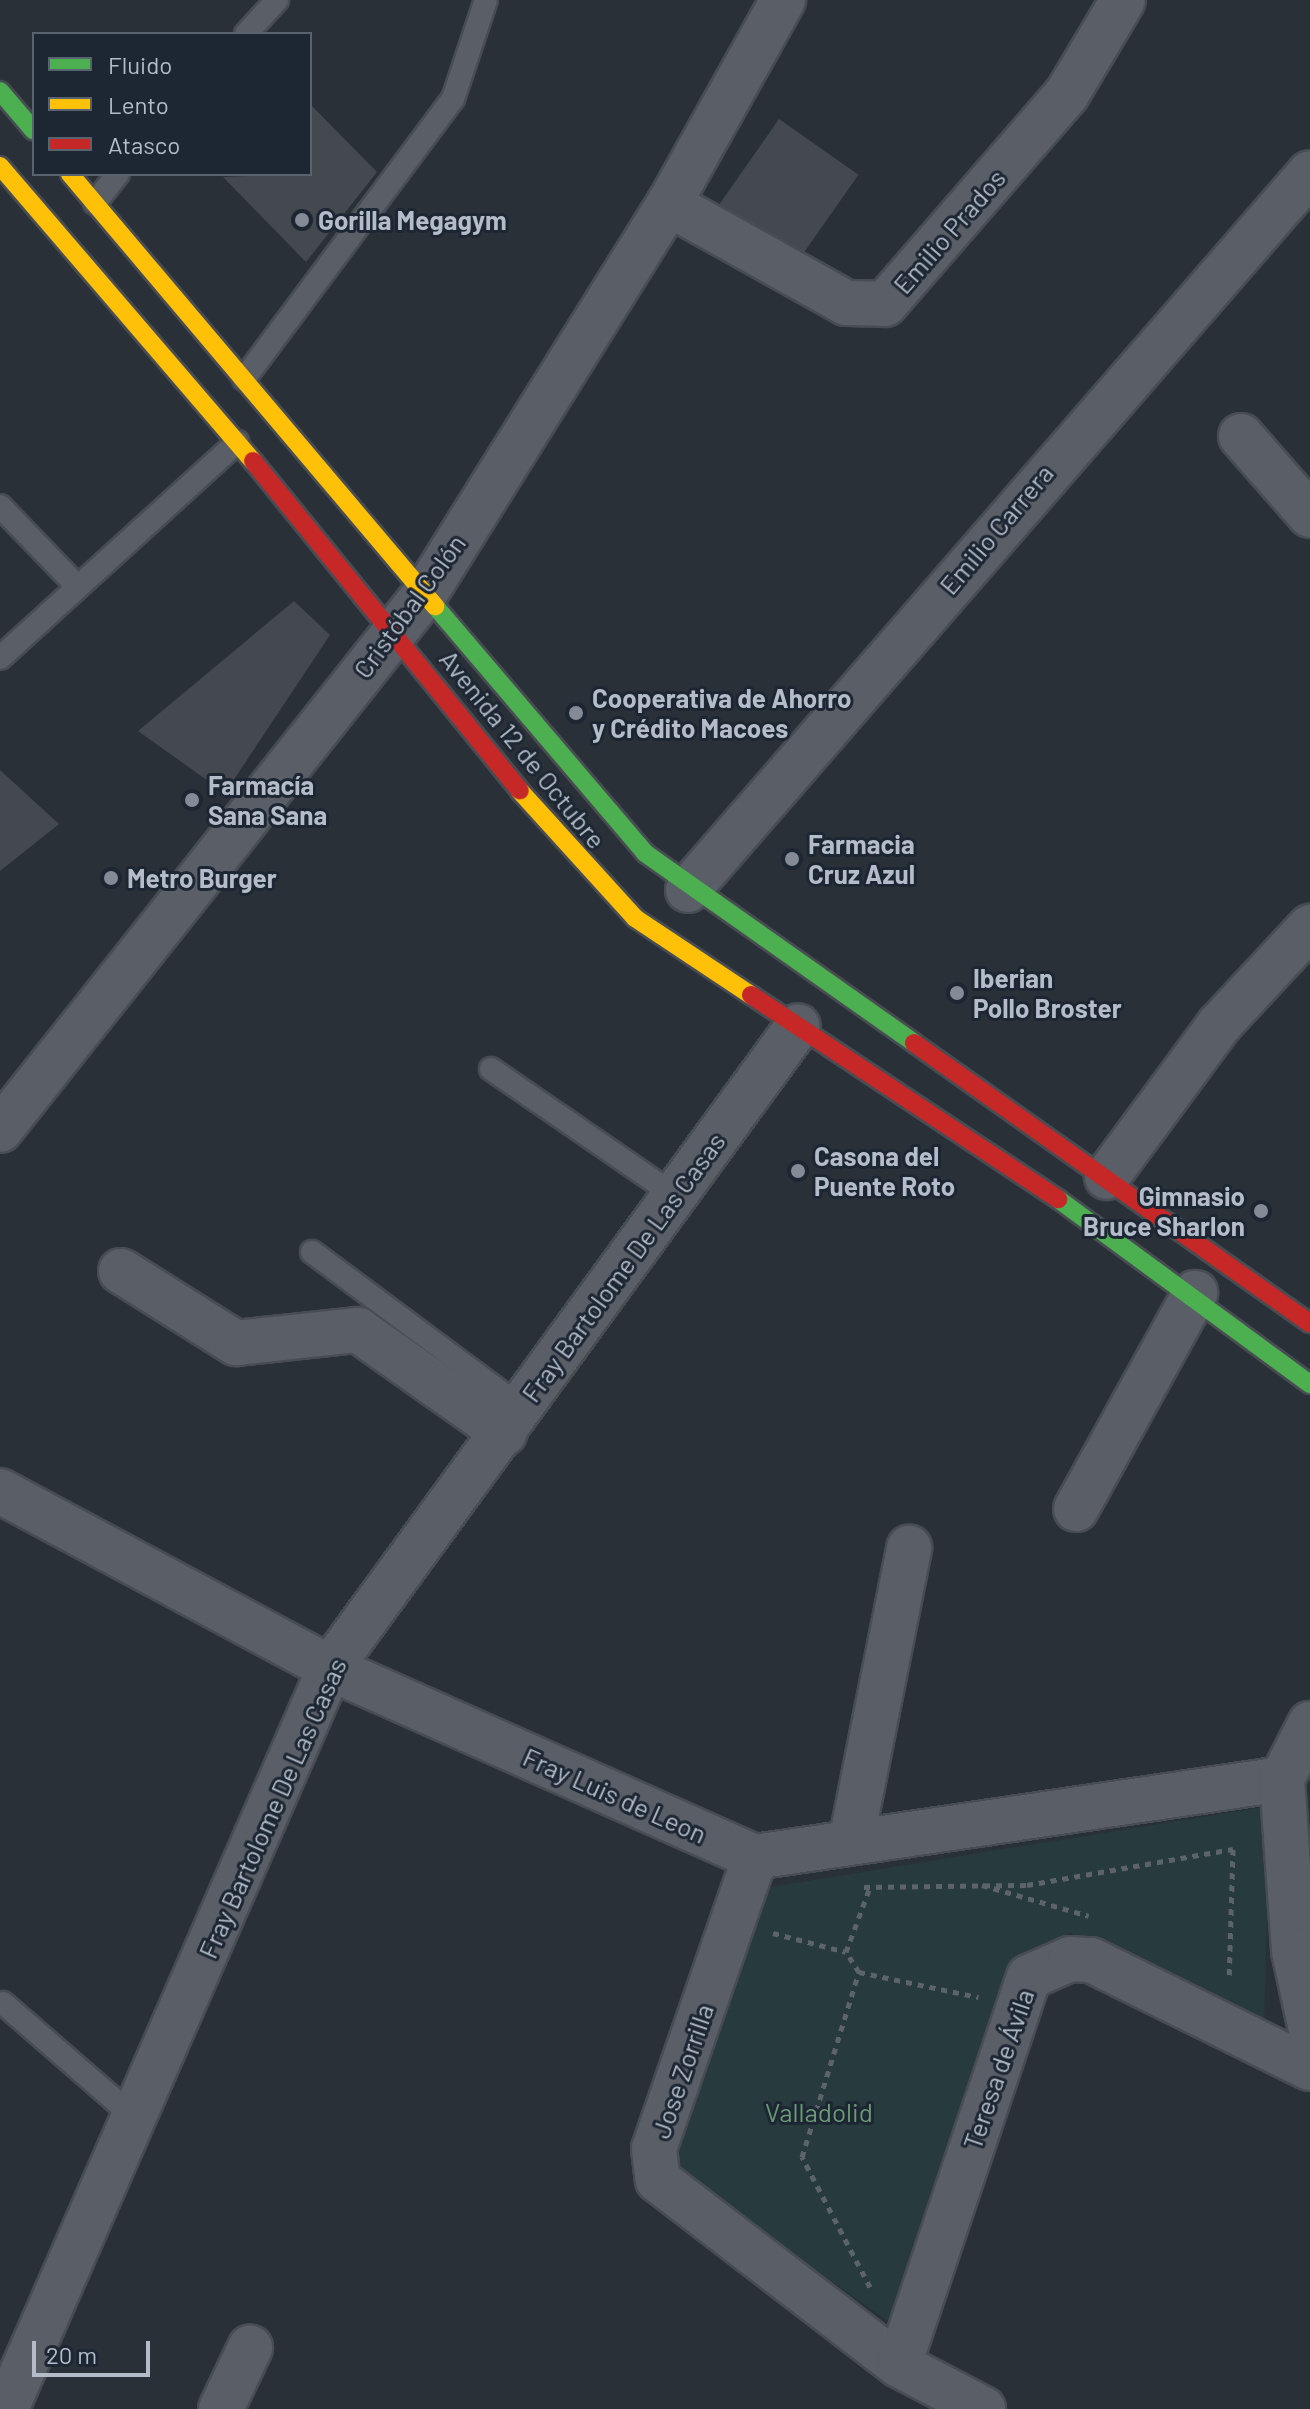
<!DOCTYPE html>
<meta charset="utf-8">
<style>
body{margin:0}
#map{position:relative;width:1310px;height:2409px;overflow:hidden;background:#2a3038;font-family:Barlow,sans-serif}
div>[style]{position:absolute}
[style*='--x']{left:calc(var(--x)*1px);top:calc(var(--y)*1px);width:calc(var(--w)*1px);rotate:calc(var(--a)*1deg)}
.green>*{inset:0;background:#273a3e}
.building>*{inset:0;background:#444950;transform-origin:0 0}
.path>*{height:5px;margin-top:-2.5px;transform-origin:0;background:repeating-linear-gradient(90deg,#5d636a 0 6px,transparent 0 12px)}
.roads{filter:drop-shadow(2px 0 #484c53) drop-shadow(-2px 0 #484c53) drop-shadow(0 2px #484c53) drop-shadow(0 -2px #484c53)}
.lane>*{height:22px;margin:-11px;padding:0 11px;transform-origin:11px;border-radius:11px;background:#5a5e66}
.street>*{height:44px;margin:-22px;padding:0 22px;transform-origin:22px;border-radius:22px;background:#5a5e66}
.fast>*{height:18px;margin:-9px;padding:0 9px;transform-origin:9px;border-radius:9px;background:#4caf50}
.slow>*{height:18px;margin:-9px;padding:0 9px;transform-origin:9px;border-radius:9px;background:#ffc107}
.jam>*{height:18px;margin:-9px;padding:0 9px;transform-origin:9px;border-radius:9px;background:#c62828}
.dots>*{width:22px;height:22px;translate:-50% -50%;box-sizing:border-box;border:4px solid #1d2633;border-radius:50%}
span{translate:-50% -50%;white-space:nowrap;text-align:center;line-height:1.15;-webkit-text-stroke:6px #1d2633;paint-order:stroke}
.poi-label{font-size:26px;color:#b4bcc9;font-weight:700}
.left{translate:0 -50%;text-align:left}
.right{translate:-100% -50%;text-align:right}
.street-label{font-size:26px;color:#b4bcc9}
.park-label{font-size:26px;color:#6b9a76}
.legend{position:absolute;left:32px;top:32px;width:280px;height:144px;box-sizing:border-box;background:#1d2633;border:2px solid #59626f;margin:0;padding:10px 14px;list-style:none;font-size:24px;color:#b4bcc9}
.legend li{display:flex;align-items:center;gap:16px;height:40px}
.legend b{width:40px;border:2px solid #59626f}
.scale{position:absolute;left:32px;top:2341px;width:118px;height:36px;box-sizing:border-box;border:4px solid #b4bcc9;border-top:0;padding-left:10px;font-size:24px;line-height:28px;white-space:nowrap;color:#b4bcc9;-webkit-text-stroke:6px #1d2633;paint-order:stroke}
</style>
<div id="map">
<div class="green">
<div style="clip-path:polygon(1270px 1806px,1264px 2028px,1070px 1933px,1019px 1957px,997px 1995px,888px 2321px,661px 2161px,764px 1888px)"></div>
</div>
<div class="building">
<div style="clip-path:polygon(310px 104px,377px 172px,306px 262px,223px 177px,310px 174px)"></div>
<div style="left:779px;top:119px;width:97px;height:107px;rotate:35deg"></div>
<div style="clip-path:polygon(294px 601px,330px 635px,225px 793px,138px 731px)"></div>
<div style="clip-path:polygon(0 770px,59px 824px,0 871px)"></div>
</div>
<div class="path">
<div style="--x:982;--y:1885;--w:111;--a:16.2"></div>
<div style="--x:864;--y:1887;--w:163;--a:-0.7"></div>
<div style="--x:1027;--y:1885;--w:209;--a:-9.9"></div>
<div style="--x:1233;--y:1849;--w:131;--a:91.7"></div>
<div style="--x:773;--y:1933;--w:75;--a:14.6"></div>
<div style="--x:859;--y:1972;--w:24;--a:-123"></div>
<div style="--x:846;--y:1952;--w:69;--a:-69.7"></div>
<div style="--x:870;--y:2287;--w:147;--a:-117.6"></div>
<div style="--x:802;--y:2157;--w:194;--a:-72.9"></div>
<div style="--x:859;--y:1972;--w:122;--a:11.9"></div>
</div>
<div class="roads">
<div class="lane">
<div style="--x:246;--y:34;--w:46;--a:-47.6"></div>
<div style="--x:95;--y:203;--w:37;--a:-52"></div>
<div style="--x:244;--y:379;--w:349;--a:-53.3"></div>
<div style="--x:453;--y:99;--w:104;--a:-71.6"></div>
<div style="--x:0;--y:506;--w:112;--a:46.1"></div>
<div style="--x:0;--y:658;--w:321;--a:-42.3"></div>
<div style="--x:491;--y:1069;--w:222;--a:34.5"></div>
<div style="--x:312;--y:1252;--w:262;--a:36.6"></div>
<div style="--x:3;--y:2003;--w:174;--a:41"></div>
</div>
<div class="street">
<div style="--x:669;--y:204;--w:203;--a:29.2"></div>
<div style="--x:846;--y:303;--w:39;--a:1"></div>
<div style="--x:885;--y:304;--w:278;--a:-49.1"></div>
<div style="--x:1067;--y:94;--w:109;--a:-59.2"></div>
<div style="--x:1241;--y:436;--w:105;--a:48.9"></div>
<div style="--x:688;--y:890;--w:949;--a:-49.06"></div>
<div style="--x:0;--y:1130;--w:684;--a:-51.59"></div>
<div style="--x:425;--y:594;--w:460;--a:-58"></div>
<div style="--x:669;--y:204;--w:234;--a:-60.8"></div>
<div style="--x:1107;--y:1177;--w:189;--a:-53.6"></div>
<div style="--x:1219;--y:1025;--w:134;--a:-47.1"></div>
<div style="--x:121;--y:1271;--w:136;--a:32.1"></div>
<div style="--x:236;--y:1343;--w:123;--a:-6.1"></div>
<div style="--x:358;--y:1330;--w:179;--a:35.2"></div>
<div style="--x:0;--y:1491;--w:374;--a:28.2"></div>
<div style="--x:330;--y:1668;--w:465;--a:24"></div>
<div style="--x:755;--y:1857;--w:533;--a:-8.42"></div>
<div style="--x:1076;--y:1509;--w:247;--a:-61.1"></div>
<div style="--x:1282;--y:1779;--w:172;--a:86"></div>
<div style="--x:1294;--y:1951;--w:76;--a:77.8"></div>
<div style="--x:1282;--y:1779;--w:62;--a:-63"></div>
<div style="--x:852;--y:1837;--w:295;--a:-78.8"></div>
<div style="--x:755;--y:1857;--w:309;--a:109.1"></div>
<div style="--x:654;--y:2149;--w:31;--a:83"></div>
<div style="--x:658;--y:2180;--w:304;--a:37.5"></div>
<div style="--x:899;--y:2365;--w:95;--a:27.6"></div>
<div style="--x:899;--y:2365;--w:409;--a:-71.5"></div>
<div style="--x:1029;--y:1977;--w:45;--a:-23.7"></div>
<div style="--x:1070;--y:1959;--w:21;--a:3"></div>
<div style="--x:1091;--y:1960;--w:244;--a:26.3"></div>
<div style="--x:6;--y:2409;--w:809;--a:-66.38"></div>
<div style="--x:330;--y:1668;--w:794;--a:-53.91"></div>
<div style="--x:221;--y:2409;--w:68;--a:-64.6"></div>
</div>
<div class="fast">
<div style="--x:0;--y:91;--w:52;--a:49.6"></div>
<div style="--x:435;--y:606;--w:324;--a:49.6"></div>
<div style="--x:645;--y:853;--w:329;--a:35.2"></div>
<div style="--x:1058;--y:1199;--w:313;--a:36.3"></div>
</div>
<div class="slow">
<div style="--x:0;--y:166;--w:389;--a:49.4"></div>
<div style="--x:70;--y:174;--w:566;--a:49.81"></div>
<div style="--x:520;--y:791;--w:171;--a:47.8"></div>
<div style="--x:635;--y:918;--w:139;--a:33.6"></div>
</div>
<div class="jam">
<div style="--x:253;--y:461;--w:424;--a:51"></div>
<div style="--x:751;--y:995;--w:369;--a:33.6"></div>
<div style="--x:914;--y:1043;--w:485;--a:35.3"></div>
</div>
</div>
<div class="dots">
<div style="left:302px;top:220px;background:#848b96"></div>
<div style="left:576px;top:713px;background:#848b96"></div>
<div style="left:192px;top:800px;background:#848b96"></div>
<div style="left:792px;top:859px;background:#848b96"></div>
<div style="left:111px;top:878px;background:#848b96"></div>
<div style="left:957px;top:993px;background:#848b96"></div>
<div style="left:798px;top:1171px;background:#848b96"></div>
<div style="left:1261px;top:1211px;background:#848b96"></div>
</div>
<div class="poi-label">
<span class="left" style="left:318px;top:220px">Gorilla Megagym</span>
<span class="left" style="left:592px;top:713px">Cooperativa de Ahorro<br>y Crédito Macoes</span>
<span class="left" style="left:208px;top:800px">Farmacía<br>Sana Sana</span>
<span class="left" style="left:808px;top:859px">Farmacia<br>Cruz Azul</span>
<span class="left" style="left:127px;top:878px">Metro Burger</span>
<span class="left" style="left:973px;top:993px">Iberian<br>Pollo Broster</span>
<span class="left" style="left:814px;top:1171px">Casona del<br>Puente Roto</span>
<span class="right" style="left:1245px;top:1211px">Gimnasio<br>Bruce Sharlon</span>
</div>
<div class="street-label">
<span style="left:949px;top:231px;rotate:-49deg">Emilio Prados</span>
<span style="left:996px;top:529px;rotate:-50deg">Emilio Carrera</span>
<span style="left:409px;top:606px;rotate:-54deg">Cristóbal Colón</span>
<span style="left:523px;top:749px;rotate:51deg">Avenida 12 de Octubre</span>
<span style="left:623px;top:1267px;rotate:-54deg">Fray Bartolome De Las Casas</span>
<span style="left:615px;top:1795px;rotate:24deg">Fray Luis de Leon</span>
<span style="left:272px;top:1808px;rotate:-66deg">Fray Bartolome De Las Casas</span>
<span style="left:998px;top:2069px;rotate:-71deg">Teresa de Ávila</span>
<span style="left:682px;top:2071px;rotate:-71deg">Jose Zorrilla</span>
</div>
<div class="park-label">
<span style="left:819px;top:2112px">Valladolid</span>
</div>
<ul class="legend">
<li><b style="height:10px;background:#4caf50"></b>Fluido</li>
<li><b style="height:10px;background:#ffc107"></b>Lento</li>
<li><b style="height:10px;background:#c62828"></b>Atasco</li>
</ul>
<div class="scale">20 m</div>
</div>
